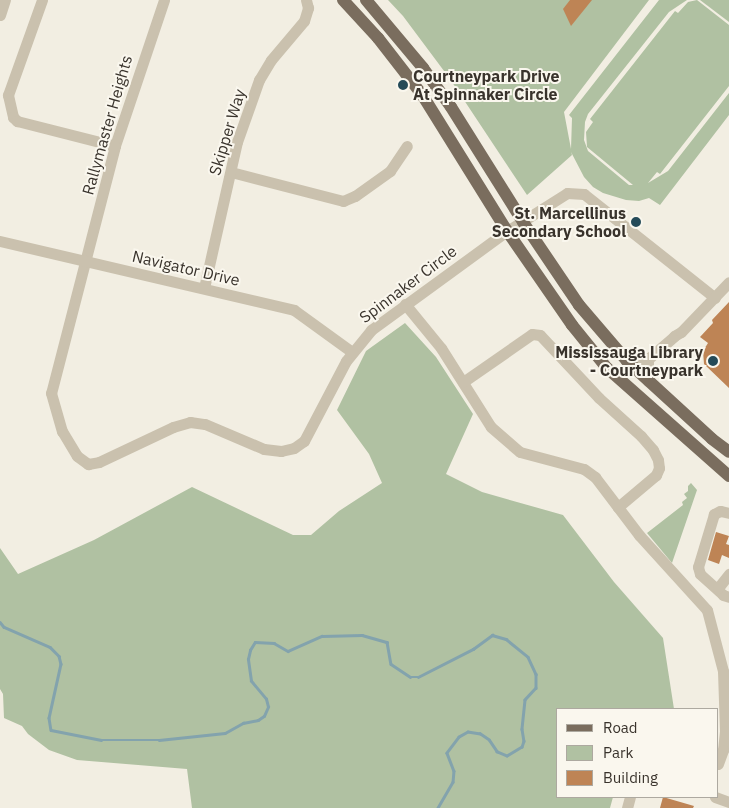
<!DOCTYPE html>
<style>
body{margin:0}
#map{position:relative;width:729px;height:808px;overflow:hidden;background:#f2eee2;font-family:"IBM Plex Sans",sans-serif}
div>[style]{position:absolute}
[style*='--x']{left:calc(var(--x)*1px);top:calc(var(--y)*1px);width:calc(var(--w)*1px);rotate:calc(var(--a)*1deg)}
.green>*{inset:0;background:#b0c1a2}
.stream>*{height:2.5px;margin:-1.25px;padding:0 1.25px;transform-origin:1.25px;border-radius:1.25px;background:#83a3ad}
.building>*{inset:0;background:#be8455}
.minor>*{height:11px;margin:-5.5px;padding:0 5.5px;transform-origin:5.5px;border-radius:5.5px;background:#cac1ae}
.major>*{height:12px;margin:-6px;padding:0 6px;transform-origin:6px;border-radius:6px;background:#7a6d5e}
.dots>*{width:14px;height:14px;translate:-50% -50%;box-sizing:border-box;border:2px solid #faf7ee;border-radius:50%}
span{translate:-50% -50%;white-space:nowrap;text-align:center;line-height:1.15;-webkit-text-stroke:4px #faf7ee;paint-order:stroke}
.poi-label{font-size:16px;color:#39332c;font-weight:700}
.left{translate:0 -50%;text-align:left}
.right{translate:-100% -50%;text-align:right}
.street-label{font-size:16px;color:#39332c}
.legend{position:absolute;left:556px;top:708px;width:162px;height:90px;box-sizing:border-box;background:#faf7ee;border:1px solid #ada9a0;margin:0;padding:6px 9px;list-style:none;font-size:15px;color:#39332c}
.legend li{display:flex;align-items:center;gap:10px;height:25px}
.legend b{width:25px;border:1px solid #ada9a0}
</style>
<div id="map">
<div class="green">
<div style="clip-path:polygon(388px 0,649px 0,564px 112px,571px 149px,572px 118px,569px 115px,659px 0,687px 0,669px 12px,588px 114px,585px 122px,584px 140px,588px 151px,629px 185px,633px 185px,587px 147px,586px 132px,593px 122px,590px 119px,675px 11px,678px 13px,688px 2px,697px 0,729px 25px,729px 86px,660px 174px,657px 172px,648px 183px,668px 171px,729px 93px,729px 115px,660px 205px,649px 198px,639px 201px,626px 200px,603px 193px,593px 187px,584px 177px,571px 152px,572px 155px,527px 195px,450px 79px,403px 16px)"></div>
<div style="clip-path:polygon(700px 0,729px 0,729px 22px)"></div>
<div style="clip-path:polygon(405px 323px,436px 357px,473px 414px,446px 474px,482px 492px,563px 515px,614px 582px,663px 638px,674px 709px,558px 709px,558px 797px,613px 797px,610px 808px,192px 808px,187px 769px,77px 760px,49px 750px,28px 734px,22px 726px,4px 718px,3px 694px,0 689px,0 548px,18px 574px,94px 540px,192px 487px,293px 535px,311px 535px,339px 511px,382px 483px,369px 454px,337px 410px,366px 351px)"></div>
<div style="clip-path:polygon(691px 483px,697px 490px,672px 563px,647px 533px,683px 505px,682px 502px,687px 498px,684px 494px,688px 491px,688px 486px)"></div>
</div>
<div class="stream">
<div style="--x:0;--y:622;--w:6;--a:51"></div>
<div style="--x:4;--y:627;--w:50;--a:23.5"></div>
<div style="--x:50;--y:647;--w:13;--a:45"></div>
<div style="--x:59;--y:656;--w:8;--a:76"></div>
<div style="--x:61;--y:664;--w:55;--a:102.5"></div>
<div style="--x:49;--y:718;--w:12;--a:81"></div>
<div style="--x:51;--y:730;--w:51;--a:11.3"></div>
<div style="--x:101;--y:740;--w:58;--a:0"></div>
<div style="--x:159;--y:740;--w:66;--a:-6.1"></div>
<div style="--x:225;--y:733;--w:21;--a:-29"></div>
<div style="--x:243;--y:723;--w:15;--a:-11"></div>
<div style="--x:258;--y:720;--w:7;--a:-34"></div>
<div style="--x:264;--y:716;--w:10;--a:-66"></div>
<div style="--x:268;--y:707;--w:8;--a:-104"></div>
<div style="--x:266;--y:699;--w:23;--a:-130"></div>
<div style="--x:251;--y:681;--w:22;--a:-98"></div>
<div style="--x:248;--y:659;--w:9;--a:-77"></div>
<div style="--x:250;--y:650;--w:9;--a:-58"></div>
<div style="--x:255;--y:642;--w:19;--a:3"></div>
<div style="--x:274;--y:643;--w:16;--a:30"></div>
<div style="--x:288;--y:651;--w:37;--a:-24"></div>
<div style="--x:322;--y:636;--w:40;--a:-1.4"></div>
<div style="--x:362;--y:635;--w:26;--a:16"></div>
<div style="--x:387;--y:642;--w:22;--a:80"></div>
<div style="--x:391;--y:664;--w:23;--a:34"></div>
<div style="--x:410;--y:677;--w:8;--a:0"></div>
<div style="--x:418;--y:677;--w:62;--a:-27"></div>
<div style="--x:473;--y:649;--w:24;--a:-36"></div>
<div style="--x:492;--y:635;--w:15;--a:16"></div>
<div style="--x:506;--y:639;--w:28;--a:39"></div>
<div style="--x:528;--y:657;--w:19;--a:65"></div>
<div style="--x:536;--y:674;--w:14;--a:90"></div>
<div style="--x:536;--y:688;--w:16;--a:133"></div>
<div style="--x:525;--y:700;--w:29;--a:96"></div>
<div style="--x:522;--y:729;--w:12;--a:81"></div>
<div style="--x:524;--y:741;--w:6;--a:108"></div>
<div style="--x:522;--y:747;--w:17;--a:149"></div>
<div style="--x:507;--y:756;--w:11;--a:-158"></div>
<div style="--x:497;--y:752;--w:14;--a:-124"></div>
<div style="--x:489;--y:740;--w:11;--a:-146"></div>
<div style="--x:480;--y:734;--w:12;--a:-171"></div>
<div style="--x:468;--y:732;--w:10;--a:151"></div>
<div style="--x:459;--y:737;--w:20;--a:127"></div>
<div style="--x:447;--y:753;--w:19;--a:69"></div>
<div style="--x:454;--y:771;--w:11;--a:95"></div>
<div style="--x:453;--y:782;--w:30;--a:120"></div>
</div>
<div class="building">
<div style="clip-path:polygon(570px 0,592px 0,571px 26px,563px 9px)"></div>
<div style="clip-path:polygon(729px 302px,729px 388px,704px 364px,703px 351px,708px 343px,700px 337px,713px 323px,712px 320px)"></div>
<div style="clip-path:polygon(716px 532px,729px 536px,726px 544px,729px 545px,729px 558px,722px 555px,719px 564px,708px 560px)"></div>
<div style="clip-path:polygon(663px 797px,694px 806px,693px 808px,660px 808px)"></div>
</div>
<div class="minor">
<div style="--x:42;--y:0;--w:101;--a:109.7"></div>
<div style="--x:8;--y:95;--w:23;--a:77"></div>
<div style="--x:13;--y:117;--w:6;--a:45"></div>
<div style="--x:17;--y:121;--w:101;--a:14.3"></div>
<div style="--x:164;--y:0;--w:154;--a:108.6"></div>
<div style="--x:115;--y:146;--w:255;--a:104.5"></div>
<div style="--x:51;--y:393;--w:40;--a:74"></div>
<div style="--x:62;--y:431;--w:29;--a:59"></div>
<div style="--x:77;--y:456;--w:14;--a:36"></div>
<div style="--x:88;--y:464;--w:11;--a:-10"></div>
<div style="--x:99;--y:462;--w:82;--a:-25.3"></div>
<div style="--x:173;--y:427;--w:18;--a:-16"></div>
<div style="--x:190;--y:422;--w:15;--a:8"></div>
<div style="--x:205;--y:424;--w:64;--a:23"></div>
<div style="--x:264;--y:449;--w:17;--a:7"></div>
<div style="--x:281;--y:451;--w:13;--a:-13"></div>
<div style="--x:294;--y:448;--w:12;--a:-35"></div>
<div style="--x:304;--y:441;--w:90;--a:-62.3"></div>
<div style="--x:346;--y:361;--w:40;--a:-51"></div>
<div style="--x:371;--y:330;--w:168;--a:-36.1"></div>
<div style="--x:507;--y:231;--w:71;--a:-32.3"></div>
<div style="--x:567;--y:193;--w:17;--a:3"></div>
<div style="--x:584;--y:194;--w:167;--a:38.4"></div>
<div style="--x:0;--y:15;--w:16;--a:-72"></div>
<div style="--x:231;--y:172;--w:116;--a:14.5"></div>
<div style="--x:343;--y:201;--w:13;--a:-23"></div>
<div style="--x:355;--y:196;--w:43;--a:-35.5"></div>
<div style="--x:390;--y:171;--w:30;--a:-56"></div>
<div style="--x:0;--y:241;--w:302;--a:13.2"></div>
<div style="--x:294;--y:310;--w:72;--a:35.9"></div>
<div style="--x:204;--y:288;--w:150;--a:-77.3"></div>
<div style="--x:237;--y:142;--w:66;--a:-70.5"></div>
<div style="--x:259;--y:80;--w:23;--a:-59"></div>
<div style="--x:271;--y:60;--w:51;--a:-49.8"></div>
<div style="--x:304;--y:21;--w:14;--a:-73"></div>
<div style="--x:308;--y:8;--w:8;--a:-104"></div>
<div style="--x:405;--y:304;--w:57;--a:50.7"></div>
<div style="--x:441;--y:348;--w:93;--a:57.7"></div>
<div style="--x:491;--y:427;--w:38;--a:41"></div>
<div style="--x:520;--y:452;--w:66;--a:14.9"></div>
<div style="--x:584;--y:469;--w:14;--a:36"></div>
<div style="--x:595;--y:477;--w:73;--a:52.8"></div>
<div style="--x:639;--y:535;--w:101;--a:47.8"></div>
<div style="--x:707;--y:610;--w:63;--a:75.3"></div>
<div style="--x:723;--y:671;--w:60;--a:88.1"></div>
<div style="--x:725;--y:731;--w:19;--a:96"></div>
<div style="--x:723;--y:750;--w:15;--a:110"></div>
<div style="--x:648;--y:359;--w:35;--a:-41"></div>
<div style="--x:674;--y:336;--w:8;--a:-30"></div>
<div style="--x:681;--y:332;--w:69;--a:-46.2"></div>
<div style="--x:627;--y:361;--w:21;--a:-5"></div>
<div style="--x:648;--y:359;--w:22;--a:90"></div>
<div style="--x:463;--y:382;--w:84;--a:-34.8"></div>
<div style="--x:532;--y:334;--w:8;--a:7"></div>
<div style="--x:540;--y:335;--w:86;--a:46.9"></div>
<div style="--x:599;--y:398;--w:57;--a:42.1"></div>
<div style="--x:641;--y:436;--w:18;--a:49"></div>
<div style="--x:653;--y:450;--w:11;--a:63"></div>
<div style="--x:658;--y:460;--w:8;--a:83"></div>
<div style="--x:659;--y:468;--w:8;--a:113"></div>
<div style="--x:656;--y:475;--w:50;--a:139.9"></div>
<div style="--x:729;--y:513;--w:9;--a:-167"></div>
<div style="--x:720;--y:511;--w:7;--a:153"></div>
<div style="--x:714;--y:514;--w:55;--a:106.8"></div>
<div style="--x:698;--y:567;--w:7;--a:74"></div>
<div style="--x:700;--y:574;--w:31;--a:42"></div>
<div style="--x:723;--y:595;--w:6;--a:18"></div>
<div style="--x:718;--y:588;--w:18;--a:-52"></div>
<div style="--x:715;--y:797;--w:15;--a:20"></div>
<div style="--x:627;--y:808;--w:11;--a:-75"></div>
</div>
<div class="major">
<div style="--x:343;--y:0;--w:52;--a:47.4"></div>
<div style="--x:378;--y:38;--w:73;--a:52.2"></div>
<div style="--x:423;--y:96;--w:159;--a:58.1"></div>
<div style="--x:507;--y:231;--w:114;--a:55.3"></div>
<div style="--x:572;--y:325;--w:55;--a:50.9"></div>
<div style="--x:607;--y:368;--w:163;--a:41.5"></div>
<div style="--x:366;--y:0;--w:89;--a:50"></div>
<div style="--x:423;--y:68;--w:48;--a:54.3"></div>
<div style="--x:451;--y:107;--w:136;--a:57.9"></div>
<div style="--x:523;--y:222;--w:100;--a:56"></div>
<div style="--x:579;--y:305;--w:74;--a:49.4"></div>
<div style="--x:627;--y:361;--w:115;--a:42.5"></div>
<div style="--x:712;--y:439;--w:21;--a:37"></div>
</div>
<div class="dots">
<div style="left:403px;top:85px;background:#244a58"></div>
<div style="left:636px;top:222px;background:#244a58"></div>
<div style="left:713px;top:361px;background:#244a58"></div>
</div>
<div class="poi-label">
<span class="left" style="left:413px;top:85px">Courtneypark Drive<br>At Spinnaker Circle</span>
<span class="right" style="left:626px;top:222px">St. Marcellinus<br>Secondary School</span>
<span class="right" style="left:703px;top:361px">Mississauga Library<br>- Courtneypark</span>
</div>
<div class="street-label">
<span style="left:107px;top:125px;rotate:-74deg">Rallymaster Heights</span>
<span style="left:227px;top:132px;rotate:-73deg">Skipper Way</span>
<span style="left:186px;top:268px;rotate:13deg">Navigator Drive</span>
<span style="left:408px;top:284px;rotate:-37deg">Spinnaker Circle</span>
</div>
<ul class="legend">
<li><b style="height:6px;background:#7a6d5e"></b>Road</li>
<li><b style="height:14px;background:#b0c1a2"></b>Park</li>
<li><b style="height:14px;background:#be8455"></b>Building</li>
</ul>
</div>
